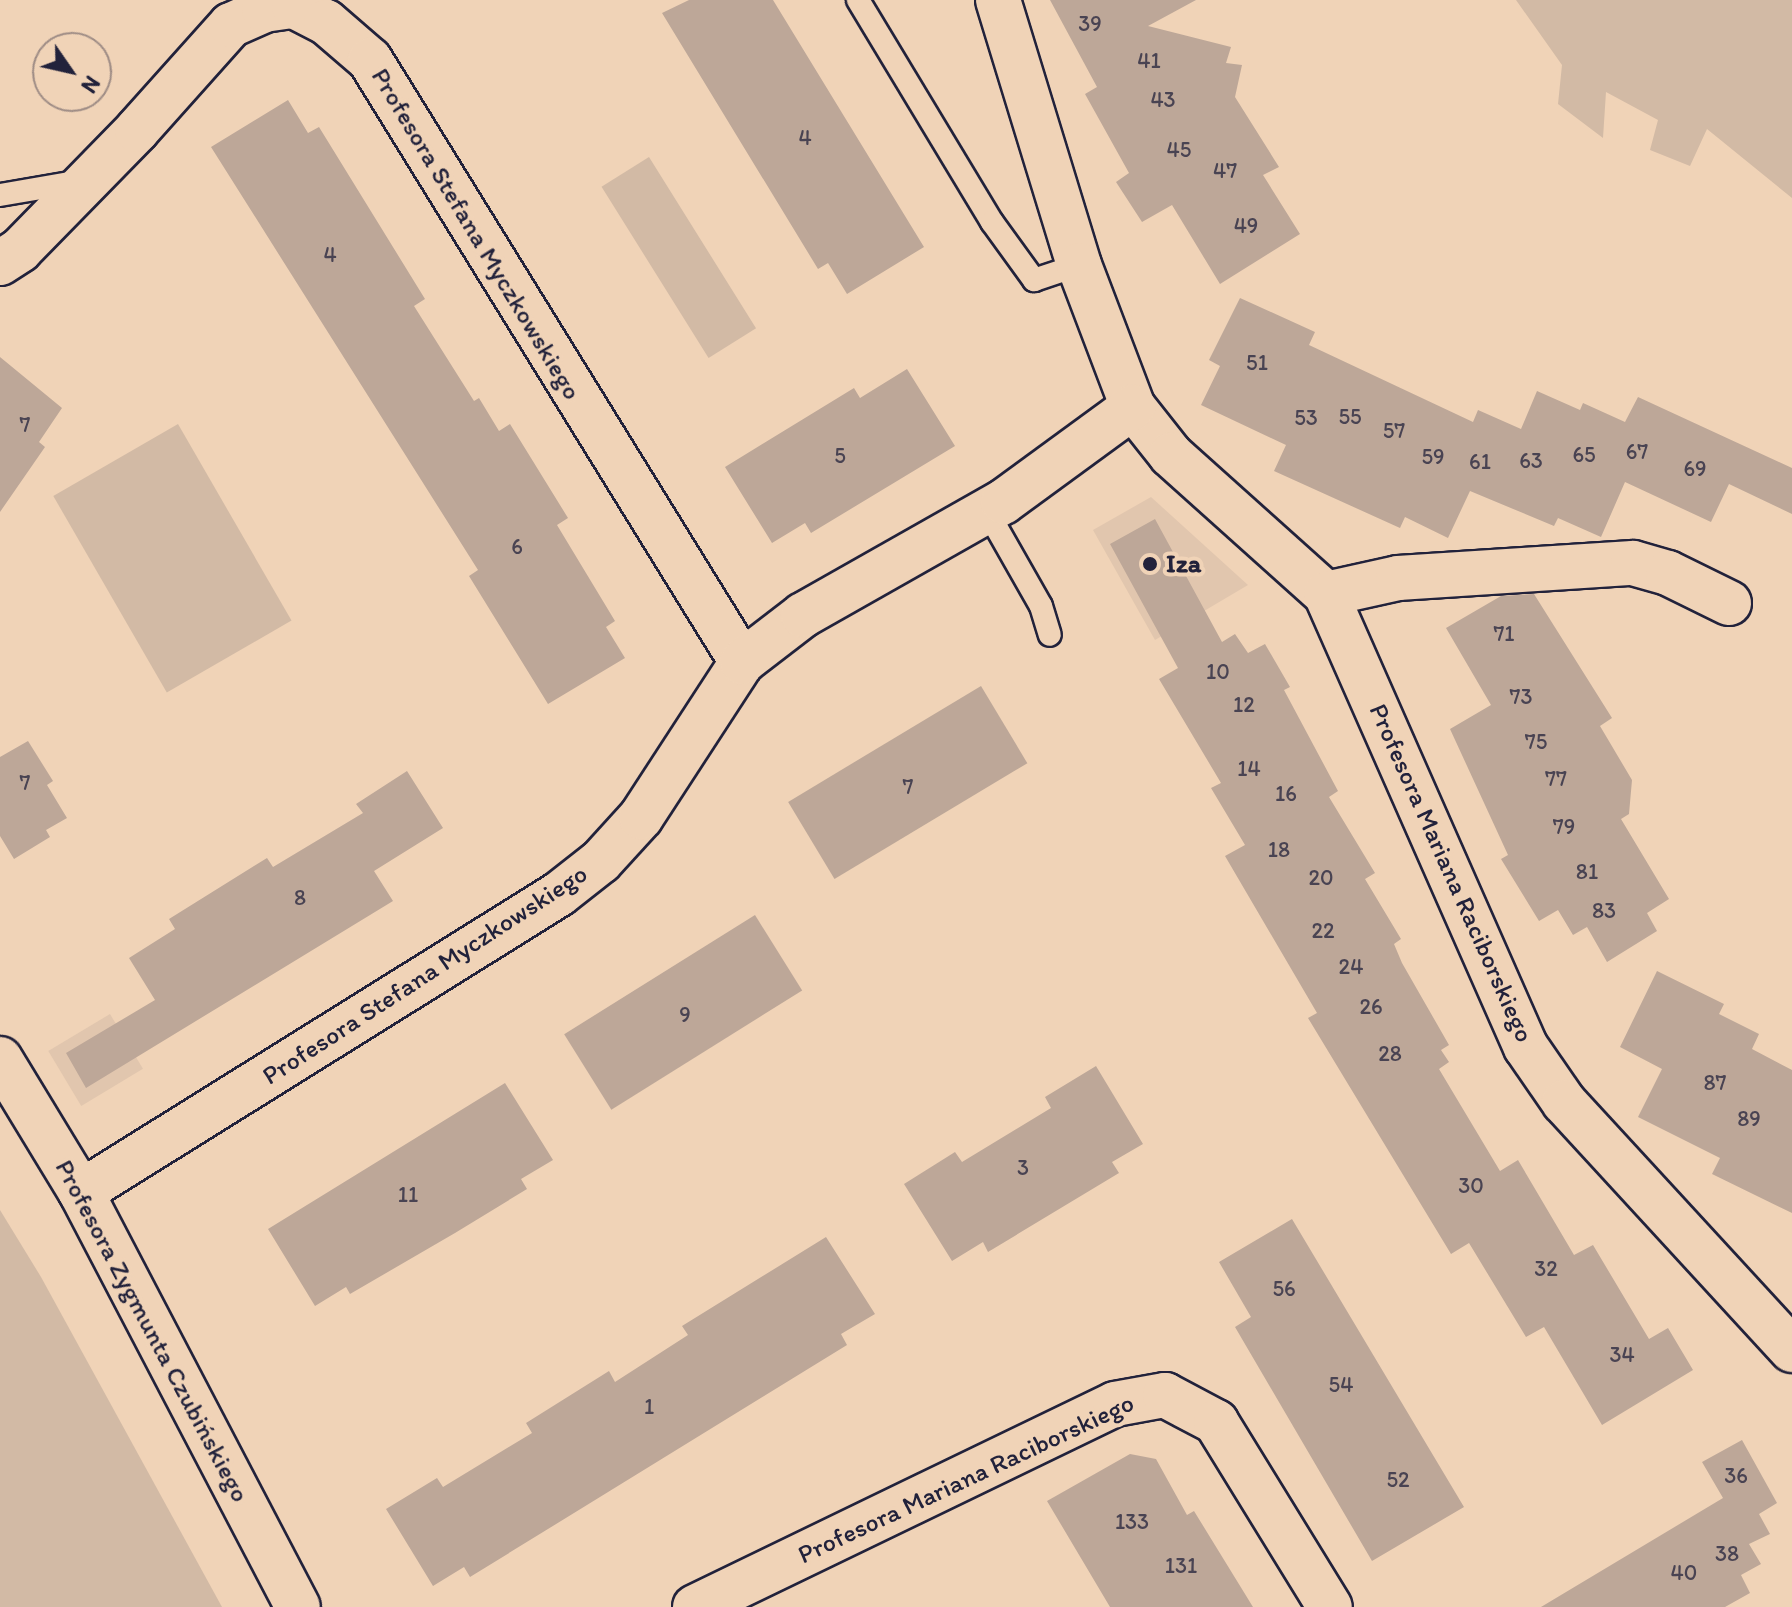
<!DOCTYPE html>
<meta charset="utf-8">
<style>
body{margin:0}
#map{position:relative;width:1792px;height:1607px;overflow:hidden;background:#f0d3b7;font-family:Itim,sans-serif}
div>[style]{position:absolute}
[style*='--x']{left:calc(var(--x)*1px);top:calc(var(--y)*1px);width:calc(var(--w)*1px);rotate:calc(var(--a)*1deg)}
.built>*{inset:0;background:#e1c6ae;transform-origin:0 0}
.green>*{inset:0;background:#d2baa5;transform-origin:0 0}
.building>*{inset:0;background:#bda798;transform-origin:0 0}
.roads{filter:drop-shadow(2px 0 #22223b) drop-shadow(-2px 0 #22223b) drop-shadow(0 2px #22223b) drop-shadow(0 -2px #22223b)}
.service>*{height:22px;margin:-11px;padding:0 11px;transform-origin:11px;border-radius:11px;background:#f0d3b7}
.minor>*{height:44px;margin:-22px;padding:0 22px;transform-origin:22px;border-radius:22px;background:#f0d3b7}
.dots>*{width:22px;height:22px;translate:-50% -50%;box-sizing:border-box;border:4px solid #f0d3b7;border-radius:50%}
span{translate:-50% -50%;white-space:nowrap;text-align:center;line-height:1.15;-webkit-text-stroke:8px #f0d3b7;paint-order:stroke}
.number-label{font-size:22px;color:#494352}
.number-label span{-webkit-text-stroke-width:0}
.street-label{font-size:26px;color:#22223b}
.poi-label{font-size:26px;color:#22223b;font-weight:700}
.left{translate:0 -50%;text-align:left}
.north{position:absolute;left:32px;top:32px;width:80px;height:80px;box-sizing:border-box;background:#f0d3b7;border:2px solid #9e8c85;border-radius:50%;rotate:124deg;font-size:22px;font-weight:700;line-height:32px;text-align:center;color:#22223b}
.north::after{content:'';display:block;margin:auto;width:28px;height:36px;background:#22223b;clip-path:polygon(50% 0,100% 100%,50% 72%,0 100%)}
</style>
<div id="map">
<div class="built">
<div style="clip-path:polygon(1151px 497px,1248px 585px,1155px 640px,1093px 530px)"></div>
<div style="left:110px;top:1014px;width:64px;height:72px;rotate:59deg"></div>
</div>
<div class="green">
<div style="clip-path:polygon(1516px 0,1792px 0,1792px 198px,1707px 129px,1690px 166px,1650px 150px,1658px 120px,1606px 92px,1603px 138px,1558px 104px,1562px 65px)"></div>
<div style="left:649px;top:157px;width:202px;height:56px;rotate:58deg"></div>
<div style="left:178px;top:424px;width:227px;height:144px;rotate:60deg"></div>
<div style="clip-path:polygon(0 1210px,41px 1277px,222px 1607px,0 1607px)"></div>
</div>
<div class="building">
<div style="clip-path:polygon(689px 0,773px 0,924px 247px,847px 294px,828px 263px,818px 269px,662px 13px)"></div>
<div style="clip-path:polygon(1050px 0,1196px 0,1148px 26px,1231px 47px,1226px 63px,1242px 65px,1235px 97px,1279px 167px,1263px 175px,1300px 234px,1220px 284px,1172px 205px,1142px 222px,1116px 182px,1129px 173px,1085px 94px,1097px 87px)"></div>
<div style="clip-path:polygon(288px 100px,308px 133px,319px 127px,425px 299px,414px 306px,474px 401px,479px 398px,499px 431px,510px 424px,568px 518px,557px 525px,615px 621px,606px 627px,625px 658px,548px 704px,469px 576px,478px 570px,211px 147px)"></div>
<div style="clip-path:polygon(1240px 298px,1315px 332px,1309px 345px,1473px 422px,1478px 410px,1521px 429px,1537px 391px,1580px 410px,1583px 403px,1625px 422px,1638px 397px,1792px 468px,1792px 514px,1729px 484px,1711px 522px,1625px 482px,1601px 537px,1558px 518px,1554px 526px,1470px 491px,1448px 538px,1405px 517px,1400px 528px,1274px 471px,1286px 445px,1201px 405px,1220px 366px,1209px 360px)"></div>
<div style="clip-path:polygon(0 357px,62px 408px,39px 442px,45px 447px,0 512px)"></div>
<div style="clip-path:polygon(907px 369px,955px 446px,811px 533px,805px 523px,772px 543px,725px 467px,854px 388px,860px 398px)"></div>
<div style="clip-path:polygon(1155px 519px,1222px 642px,1235px 634px,1248px 653px,1265px 644px,1290px 687px,1284px 690px,1338px 791px,1329px 797px,1375px 873px,1365px 879px,1401px 939px,1394px 944px,1402px 963px,1449px 1045px,1441px 1050px,1449px 1062px,1439px 1069px,1500px 1171px,1518px 1160px,1574px 1255px,1593px 1245px,1649px 1339px,1668px 1328px,1693px 1370px,1602px 1425px,1544px 1327px,1526px 1337px,1469px 1243px,1451px 1254px,1308px 1018px,1317px 1013px,1225px 856px,1245px 845px,1211px 788px,1221px 783px,1159px 679px,1178px 668px,1110px 544px)"></div>
<div style="clip-path:polygon(1534px 594px,1612px 718px,1600px 726px,1632px 780px,1629px 814px,1621px 819px,1669px 899px,1647px 913px,1657px 931px,1607px 962px,1587px 927px,1573px 935px,1558px 910px,1539px 921px,1501px 859px,1508px 855px,1450px 729px,1491px 705px,1446px 628px,1501px 596px)"></div>
<div style="left:981px;top:686px;width:90px;height:225px;rotate:59deg"></div>
<div style="clip-path:polygon(28px 741px,53px 781px,47px 785px,67px 818px,46px 830px,50px 837px,14px 859px,0 836px,0 757px)"></div>
<div style="clip-path:polygon(407px 771px,443px 828px,374px 871px,393px 901px,86px 1088px,66px 1053px,155px 1000px,129px 958px,175px 929px,169px 919px,267px 858px,273px 867px,363px 813px,356px 804px)"></div>
<div style="left:755px;top:915px;width:89px;height:225px;rotate:58deg"></div>
<div style="clip-path:polygon(1657px 971px,1724px 1004px,1719px 1014px,1759px 1034px,1752px 1049px,1792px 1070px,1792px 1213px,1712px 1174px,1720px 1158px,1638px 1117px,1662px 1069px,1620px 1047px)"></div>
<div style="clip-path:polygon(1096px 1066px,1143px 1144px,1112px 1162px,1119px 1173px,988px 1252px,983px 1242px,952px 1261px,904px 1184px,955px 1152px,962px 1162px,1051px 1108px,1045px 1097px)"></div>
<div style="clip-path:polygon(505px 1083px,553px 1160px,521px 1179px,527px 1189px,455px 1233px,350px 1294px,346px 1287px,315px 1306px,268px 1229px)"></div>
<div style="clip-path:polygon(1292px 1219px,1464px 1507px,1372px 1561px,1235px 1327px,1251px 1317px,1219px 1262px)"></div>
<div style="clip-path:polygon(826px 1237px,875px 1314px,841px 1334px,847px 1345px,470px 1577px,464px 1567px,433px 1586px,386px 1509px,437px 1478px,443px 1487px,532px 1433px,526px 1423px,609px 1371px,615px 1382px,688px 1335px,682px 1326px)"></div>
<div style="clip-path:polygon(1742px 1440px,1777px 1503px,1759px 1514px,1770px 1534px,1749px 1544px,1761px 1564px,1741px 1575px,1750px 1593px,1725px 1607px,1541px 1607px,1723px 1498px,1702px 1462px)"></div>
<div style="clip-path:polygon(1130px 1454px,1156px 1459px,1187px 1515px,1194px 1511px,1253px 1607px,1110px 1607px,1047px 1501px)"></div>
</div>
<div class="roads">
<div class="service">
<div style="--x:858;--y:0;--w:259;--a:58.9"></div>
<div style="--x:992;--y:222;--w:72;--a:54.1"></div>
<div style="--x:1034;--y:280;--w:47;--a:-18.4"></div>
<div style="--x:0;--y:195;--w:82;--a:-9.8"></div>
<div style="--x:987;--y:511;--w:109;--a:60.4"></div>
<div style="--x:1041;--y:606;--w:30;--a:73"></div>
</div>
<div class="minor">
<div style="--x:998;--y:0;--w:277;--a:73"></div>
<div style="--x:1079;--y:265;--w:152;--a:69.2"></div>
<div style="--x:1133;--y:407;--w:61;--a:51.6"></div>
<div style="--x:1171;--y:455;--w:208;--a:41.9"></div>
<div style="--x:1326;--y:594;--w:495;--a:66.2"></div>
<div style="--x:1526;--y:1047;--w:67;--a:55.4"></div>
<div style="--x:1564;--y:1102;--w:337;--a:47.4"></div>
<div style="--x:0;--y:263;--w:24;--a:-33"></div>
<div style="--x:20;--y:250;--w:168;--a:-45.7"></div>
<div style="--x:137;--y:130;--w:141;--a:-48.2"></div>
<div style="--x:231;--y:25;--w:36;--a:-24"></div>
<div style="--x:264;--y:10;--w:30;--a:-8"></div>
<div style="--x:294;--y:6;--w:36;--a:27"></div>
<div style="--x:326;--y:22;--w:58;--a:40.8"></div>
<div style="--x:370;--y:60;--w:708;--a:58.29"></div>
<div style="--x:1326;--y:594;--w:74;--a:-12.5"></div>
<div style="--x:1398;--y:578;--w:235;--a:-3.7"></div>
<div style="--x:1633;--y:563;--w:36;--a:16"></div>
<div style="--x:1668;--y:573;--w:68;--a:26.2"></div>
<div style="--x:0;--y:1059;--w:156;--a:58.7"></div>
<div style="--x:81;--y:1192;--w:468;--a:62.4"></div>
<div style="--x:81;--y:1192;--w:563;--a:-31.94"></div>
<div style="--x:559;--y:894;--w:53;--a:-38.2"></div>
<div style="--x:601;--y:861;--w:59;--a:-47.7"></div>
<div style="--x:641;--y:817;--w:185;--a:-56.9"></div>
<div style="--x:742;--y:662;--w:77;--a:-37.6"></div>
<div style="--x:803;--y:615;--w:230;--a:-29.5"></div>
<div style="--x:1003;--y:502;--w:161;--a:-36.2"></div>
<div style="--x:695;--y:1607;--w:466;--a:-25.8"></div>
<div style="--x:1115;--y:1404;--w:51;--a:-10.2"></div>
<div style="--x:1165;--y:1395;--w:58;--a:27.9"></div>
<div style="--x:1216;--y:1422;--w:217;--a:58.4"></div>
</div>
</div>
<div class="dots">
<div style="left:1150px;top:564px;background:#22223b"></div>
</div>
<div class="number-label">
<span style="left:1090px;top:24px">39</span>
<span style="left:1149px;top:61px">41</span>
<span style="left:1163px;top:100px">43</span>
<span style="left:805px;top:138px">4</span>
<span style="left:1179px;top:150px">45</span>
<span style="left:1225px;top:171px">47</span>
<span style="left:1246px;top:226px">49</span>
<span style="left:330px;top:255px">4</span>
<span style="left:1257px;top:363px">51</span>
<span style="left:1350px;top:417px">55</span>
<span style="left:1306px;top:418px">53</span>
<span style="left:25px;top:425px">7</span>
<span style="left:1394px;top:431px">57</span>
<span style="left:1637px;top:452px">67</span>
<span style="left:1584px;top:455px">65</span>
<span style="left:840px;top:456px">5</span>
<span style="left:1433px;top:457px">59</span>
<span style="left:1531px;top:461px">63</span>
<span style="left:1480px;top:462px">61</span>
<span style="left:1695px;top:469px">69</span>
<span style="left:517px;top:547px">6</span>
<span style="left:1504px;top:634px">71</span>
<span style="left:1218px;top:672px">10</span>
<span style="left:1521px;top:697px">73</span>
<span style="left:1244px;top:705px">12</span>
<span style="left:1536px;top:742px">75</span>
<span style="left:1249px;top:769px">14</span>
<span style="left:1556px;top:779px">77</span>
<span style="left:25px;top:783px">7</span>
<span style="left:908px;top:787px">7</span>
<span style="left:1286px;top:794px">16</span>
<span style="left:1564px;top:827px">79</span>
<span style="left:1279px;top:850px">18</span>
<span style="left:1587px;top:872px">81</span>
<span style="left:1321px;top:878px">20</span>
<span style="left:300px;top:898px">8</span>
<span style="left:1604px;top:911px">83</span>
<span style="left:1323px;top:931px">22</span>
<span style="left:1351px;top:967px">24</span>
<span style="left:1371px;top:1007px">26</span>
<span style="left:685px;top:1015px">9</span>
<span style="left:1390px;top:1054px">28</span>
<span style="left:1715px;top:1083px">87</span>
<span style="left:1749px;top:1119px">89</span>
<span style="left:1023px;top:1168px">3</span>
<span style="left:1471px;top:1186px">30</span>
<span style="left:408px;top:1195px">11</span>
<span style="left:1546px;top:1269px">32</span>
<span style="left:1284px;top:1289px">56</span>
<span style="left:1622px;top:1355px">34</span>
<span style="left:1341px;top:1385px">54</span>
<span style="left:649px;top:1407px">1</span>
<span style="left:1736px;top:1476px">36</span>
<span style="left:1398px;top:1480px">52</span>
<span style="left:1132px;top:1522px">133</span>
<span style="left:1727px;top:1554px">38</span>
<span style="left:1181px;top:1566px">131</span>
<span style="left:1684px;top:1573px">40</span>
</div>
<div class="street-label">
<span style="left:476px;top:234px;rotate:59deg">Profesora Stefana Myczkowskiego</span>
<span style="left:1451px;top:873px;rotate:66deg">Profesora Mariana Raciborskiego</span>
<span style="left:425px;top:975px;rotate:-33deg">Profesora Stefana Myczkowskiego</span>
<span style="left:152px;top:1331px;rotate:62deg">Profesora Zygmunta Czubińskiego</span>
<span style="left:966px;top:1479px;rotate:-25deg">Profesora Mariana Raciborskiego</span>
</div>
<div class="poi-label">
<span class="left" style="left:1166px;top:564px">Iza</span>
</div>
<div class="north">N</div>
</div>
